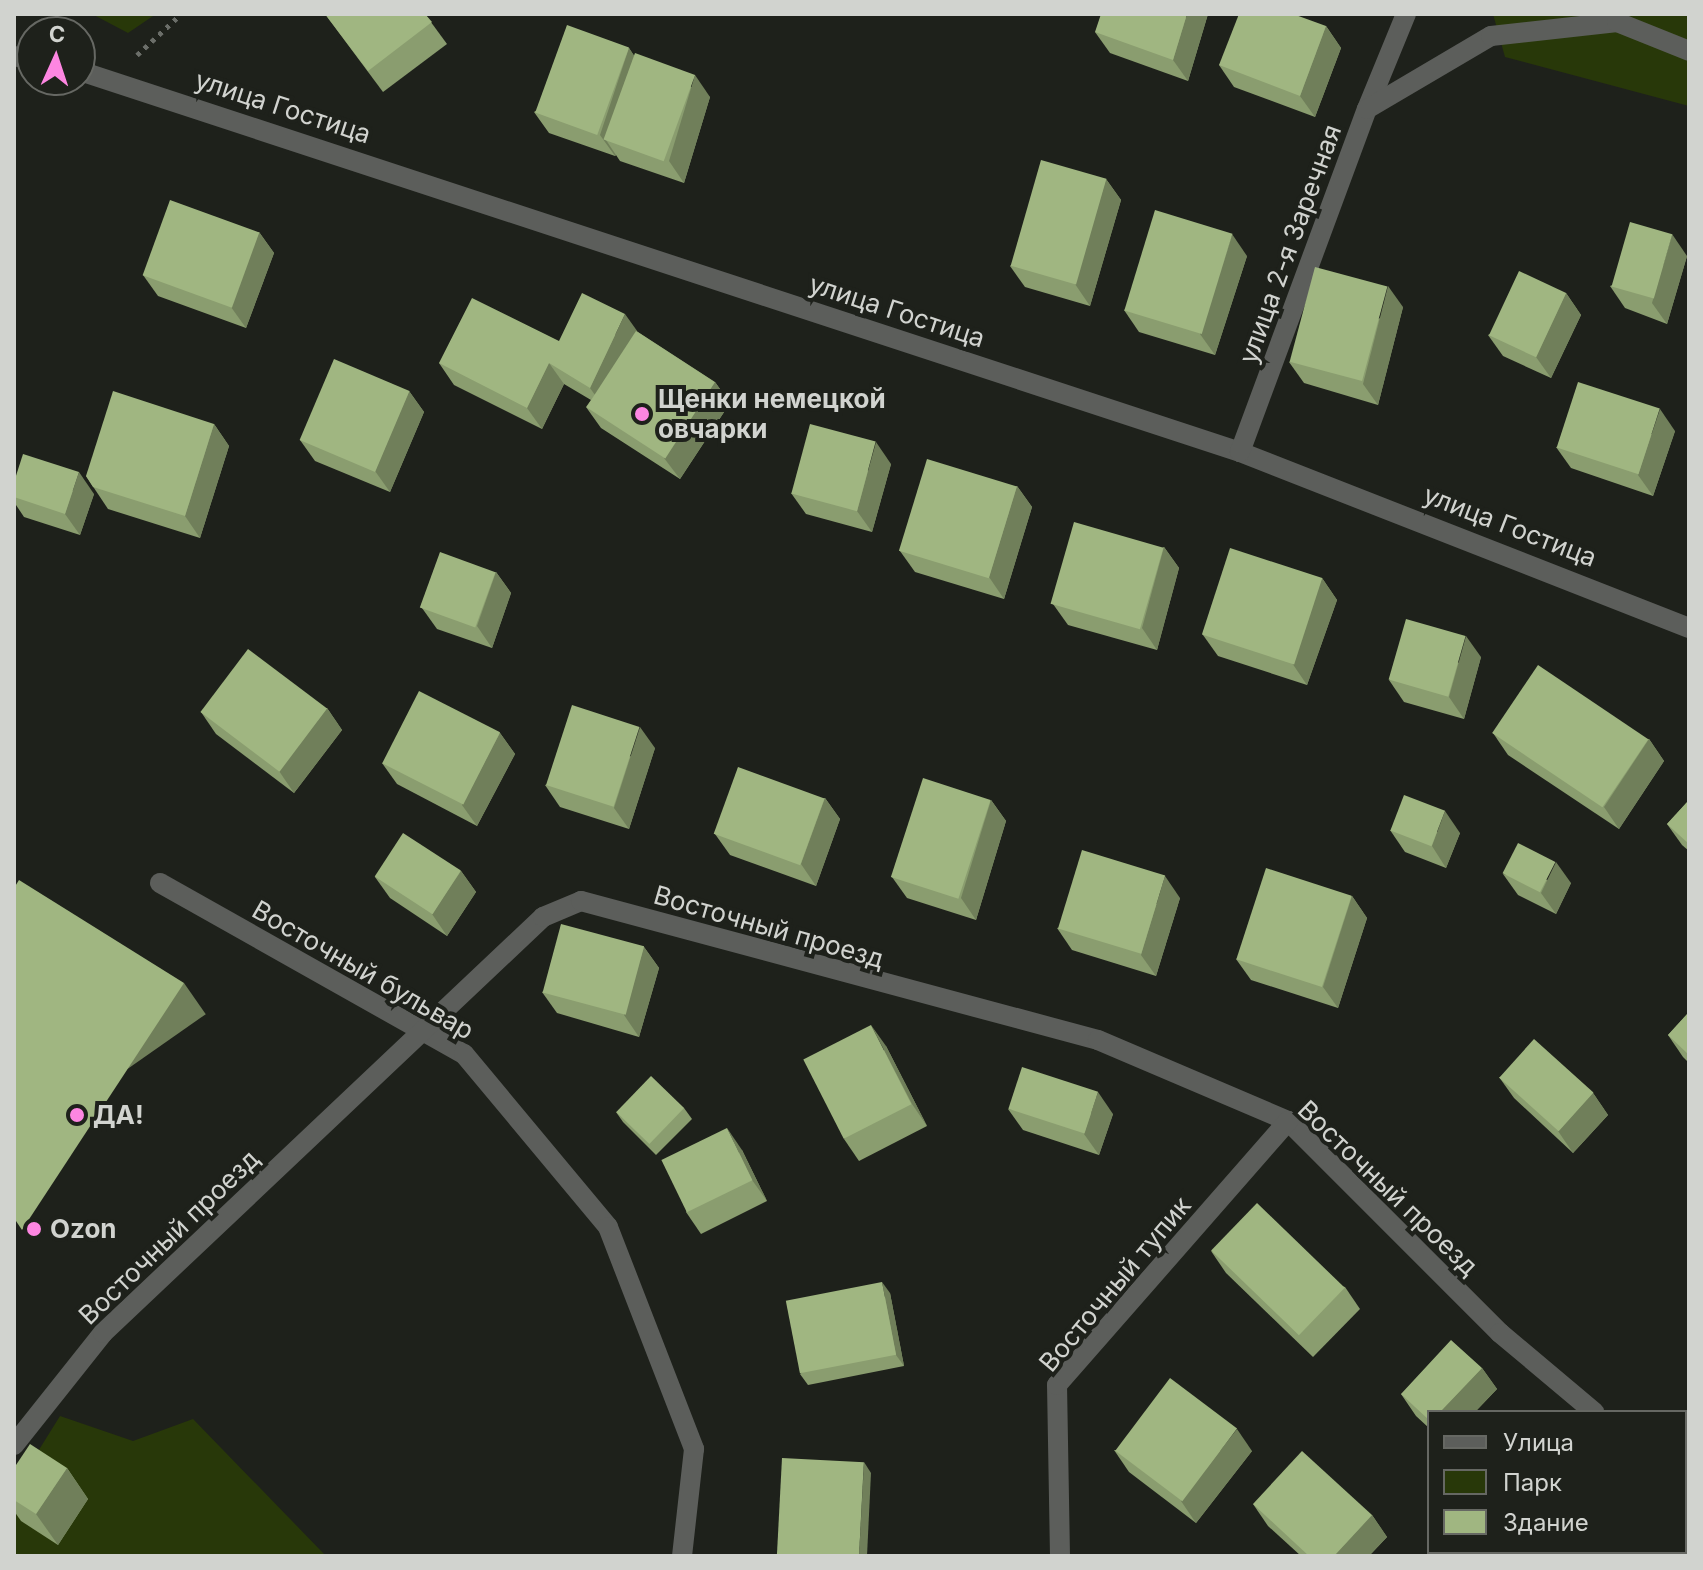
<!DOCTYPE html>
<meta charset="utf-8">
<style>
body{margin:0}
#map{position:relative;width:1703px;height:1570px;overflow:hidden;background:#1e211b;font-family:Inter,sans-serif}
div>[style]{position:absolute}
[style*='--x']{left:calc(var(--x)*1px);top:calc(var(--y)*1px);width:calc(var(--w)*1px);rotate:calc(var(--a)*1deg)}
.green>*{inset:0;background:#283809}
.path>*{height:5px;margin-top:-2.5px;transform-origin:0;background:repeating-linear-gradient(90deg,#6b6e69 0 4px,transparent 0 10px)}
.minor>*{height:20px;margin:-10px;padding:0 10px;transform-origin:10px;border-radius:10px;background:#5c5e5b}
.wall>*{inset:0;background:#8a9d6f;transform-origin:0 0}
.shaded-wall>*{inset:0;background:#707f5a;transform-origin:0 0}
.building>*{inset:0;background:#a0b681;transform-origin:0 0}
.dots>*{width:22px;height:22px;translate:-50% -50%;box-sizing:border-box;border:4px solid #1e211b;border-radius:50%}
span{translate:-50% -50%;white-space:nowrap;text-align:center;line-height:1.15;-webkit-text-stroke:8px #1e211b;paint-order:stroke}
.street-label{font-size:26px;color:#d1d3cf}
.poi-label{font-size:26px;color:#d1d3cf;font-weight:700}
.left{translate:0 -50%;text-align:left}
.frame{position:absolute;inset:0;border:16px solid #d1d3cf;pointer-events:none}
.legend{position:absolute;left:1427px;top:1410px;width:260px;height:144px;box-sizing:border-box;background:#1e211b;border:2px solid #666863;margin:0;padding:10px 14px;list-style:none;font-size:24px;color:#d1d3cf}
.legend li{display:flex;align-items:center;gap:16px;height:40px}
.legend b{width:40px;border:2px solid #666863}
.north{position:absolute;left:16px;top:16px;width:80px;height:80px;box-sizing:border-box;background:#1e211b;border:2px solid #666863;border-radius:50%;rotate:3deg;font-size:22px;font-weight:700;line-height:32px;text-align:center;color:#d1d3cf}
.north::after{content:'';display:block;margin:auto;width:28px;height:36px;background:#fd86e1;clip-path:polygon(50% 0,100% 100%,50% 72%,0 100%)}
</style>
<div id="map">
<div class="green">
<div style="clip-path:polygon(92px 14px,156px 14px,128px 33px)"></div>
<div style="clip-path:polygon(1493px 14px,1689px 14px,1689px 106px,1505px 57px)"></div>
<div style="clip-path:polygon(60px 1416px,133px 1441px,193px 1419px,326px 1556px,14px 1556px,14px 1490px)"></div>
</div>
<div class="path">
<div style="--x:137;--y:55;--w:60;--a:-43"></div>
</div>
<div class="minor">
<div style="--x:14;--y:56;--w:18;--a:13"></div>
<div style="--x:80;--y:71;--w:1221;--a:18.18"></div>
<div style="--x:1240;--y:452;--w:482;--a:21.4"></div>
<div style="--x:1367;--y:109;--w:103;--a:-67.7"></div>
<div style="--x:1240;--y:452;--w:366;--a:-69.7"></div>
<div style="--x:1367;--y:109;--w:144;--a:-30.5"></div>
<div style="--x:1491;--y:36;--w:127;--a:-6.3"></div>
<div style="--x:1617;--y:22;--w:78;--a:21.9"></div>
<div style="--x:160;--y:883;--w:349;--a:29.4"></div>
<div style="--x:464;--y:1054;--w:225;--a:50.2"></div>
<div style="--x:608;--y:1227;--w:238;--a:68.8"></div>
<div style="--x:694;--y:1449;--w:108;--a:96.4"></div>
<div style="--x:14;--y:1445;--w:143;--a:-51.5"></div>
<div style="--x:103;--y:1333;--w:606;--a:-43.39"></div>
<div style="--x:543;--y:917;--w:41;--a:-22.8"></div>
<div style="--x:581;--y:901;--w:535;--a:15.05"></div>
<div style="--x:1098;--y:1040;--w:207;--a:23.1"></div>
<div style="--x:1288;--y:1121;--w:300;--a:45"></div>
<div style="--x:1500;--y:1333;--w:123;--a:40"></div>
<div style="--x:1685;--y:1489;--w:6;--a:45"></div>
<div style="--x:1060;--y:1556;--w:171;--a:-91"></div>
<div style="--x:1057;--y:1385;--w:351;--a:-48.8"></div>
</div>
<div class="wall">
<div style="clip-path:polygon(325px 14px,425px 14px,447px 44px,383px 92px)"></div>
<div style="clip-path:polygon(1208px 14px,1188px 81px,1110px 53px,1095px 32px)"></div>
<div style="clip-path:polygon(1326px 26px,1341px 48px,1315px 117px,1234px 87px,1219px 65px)"></div>
<div style="clip-path:polygon(629px 48px,634px 56px,710px 97px,684px 183px,620px 161px,616px 155px,615px 156px,549px 133px,534px 112px)"></div>
<div style="clip-path:polygon(1106px 179px,1121px 200px,1090px 306px,1025px 287px,1010px 266px)"></div>
<div style="clip-path:polygon(259px 232px,274px 253px,246px 328px,158px 296px,143px 275px)"></div>
<div style="clip-path:polygon(1247px 256px,1215px 355px,1139px 332px,1124px 310px)"></div>
<div style="clip-path:polygon(1687px 256px,1667px 324px,1625px 308px,1610px 286px)"></div>
<div style="clip-path:polygon(1566px 293px,1581px 315px,1551px 378px,1503px 356px,1488px 335px)"></div>
<div style="clip-path:polygon(1403px 307px,1378px 405px,1304px 383px,1289px 362px)"></div>
<div style="clip-path:polygon(638px 332px,715px 382px,730px 403px,680px 479px,601px 428px,586px 407px,591px 400px,564px 384px,542px 429px,454px 385px,439px 363px,559px 341px)"></div>
<div style="clip-path:polygon(409px 391px,424px 412px,390px 492px,315px 461px,300px 440px)"></div>
<div style="clip-path:polygon(214px 424px,229px 446px,200px 538px,108px 509px,86px 476px)"></div>
<div style="clip-path:polygon(1675px 431px,1653px 496px,1571px 468px,1556px 447px)"></div>
<div style="clip-path:polygon(891px 464px,872px 532px,806px 514px,791px 493px)"></div>
<div style="clip-path:polygon(14px 482px,94px 494px,80px 535px,24px 517px,14px 502px)"></div>
<div style="clip-path:polygon(1017px 486px,1032px 507px,1004px 599px,915px 572px,900px 551px)"></div>
<div style="clip-path:polygon(1164px 547px,1179px 568px,1157px 650px,1068px 625px,1053px 604px)"></div>
<div style="clip-path:polygon(496px 572px,511px 593px,492px 648px,437px 629px,422px 608px)"></div>
<div style="clip-path:polygon(1322px 578px,1337px 600px,1307px 685px,1218px 656px,1203px 635px)"></div>
<div style="clip-path:polygon(1481px 657px,1464px 719px,1404px 702px,1389px 680px)"></div>
<div style="clip-path:polygon(327px 708px,342px 730px,294px 793px,216px 734px,201px 712px)"></div>
<div style="clip-path:polygon(500px 733px,515px 754px,477px 826px,397px 784px,382px 763px)"></div>
<div style="clip-path:polygon(1493px 733px,1649px 739px,1664px 761px,1619px 829px,1508px 755px)"></div>
<div style="clip-path:polygon(655px 748px,629px 829px,560px 807px,545px 785px)"></div>
<div style="clip-path:polygon(825px 798px,840px 819px,816px 886px,730px 855px,715px 834px)"></div>
<div style="clip-path:polygon(991px 800px,1006px 821px,976px 920px,907px 898px,892px 877px)"></div>
<div style="clip-path:polygon(1689px 800px,1689px 851px,1682px 845px,1667px 824px)"></div>
<div style="clip-path:polygon(1390px 830px,1460px 833px,1446px 868px,1405px 852px)"></div>
<div style="clip-path:polygon(461px 871px,476px 892px,447px 936px,390px 898px,375px 877px)"></div>
<div style="clip-path:polygon(1503px 874px,1571px 883px,1556px 914px,1518px 895px)"></div>
<div style="clip-path:polygon(1352px 896px,1367px 918px,1338px 1008px,1251px 980px,1236px 959px)"></div>
<div style="clip-path:polygon(1180px 898px,1156px 976px,1072px 950px,1057px 928px)"></div>
<div style="clip-path:polygon(644px 947px,659px 968px,639px 1037px,557px 1013px,542px 992px)"></div>
<div style="clip-path:polygon(1689px 1012px,1689px 1063px,1683px 1057px,1668px 1035px)"></div>
<div style="clip-path:polygon(886px 1046px,927px 1126px,859px 1161px,844px 1139px)"></div>
<div style="clip-path:polygon(1499px 1077px,1593px 1093px,1608px 1115px,1573px 1153px,1514px 1098px)"></div>
<div style="clip-path:polygon(684px 1108px,692px 1119px,656px 1155px,623px 1122px,616px 1112px)"></div>
<div style="clip-path:polygon(1008px 1109px,1113px 1114px,1099px 1155px,1023px 1130px)"></div>
<div style="clip-path:polygon(742px 1150px,767px 1201px,701px 1234px,686px 1212px)"></div>
<div style="clip-path:polygon(1211px 1251px,1345px 1287px,1360px 1309px,1313px 1357px,1226px 1273px)"></div>
<div style="clip-path:polygon(890px 1293px,904px 1366px,808px 1385px,800px 1374px)"></div>
<div style="clip-path:polygon(1482px 1368px,1497px 1389px,1475px 1412px,1429px 1412px,1429px 1428px,1416px 1416px,1401px 1394px)"></div>
<div style="clip-path:polygon(1114px 1450px,1252px 1451px,1196px 1523px,1129px 1472px)"></div>
<div style="clip-path:polygon(14px 1468px,67px 1468px,88px 1499px,58px 1545px,21px 1521px,14px 1511px)"></div>
<div style="clip-path:polygon(1253px 1504px,1372px 1515px,1387px 1537px,1369px 1556px,1301px 1556px,1268px 1526px)"></div>
<div style="left:1503px;top:1552px;width:111px;height:5px"></div>
</div>
<div class="shaded-wall">
<div style="clip-path:polygon(1187px 14px,1208px 14px,1188px 81px,1173px 60px)"></div>
<div style="clip-path:polygon(1326px 26px,1341px 48px,1315px 117px,1300px 96px)"></div>
<div style="clip-path:polygon(629px 48px,644px 70px,606px 140px,616px 155px,615px 156px,600px 135px)"></div>
<div style="clip-path:polygon(695px 75px,710px 97px,684px 183px,669px 161px)"></div>
<div style="clip-path:polygon(1106px 179px,1121px 200px,1090px 306px,1075px 284px)"></div>
<div style="clip-path:polygon(259px 232px,274px 253px,246px 328px,231px 307px)"></div>
<div style="clip-path:polygon(1232px 234px,1247px 256px,1215px 355px,1200px 334px)"></div>
<div style="clip-path:polygon(1672px 234px,1687px 256px,1667px 324px,1652px 303px)"></div>
<div style="clip-path:polygon(1388px 286px,1403px 307px,1378px 405px,1363px 384px)"></div>
<div style="clip-path:polygon(1566px 293px,1581px 315px,1551px 378px,1536px 357px)"></div>
<div style="clip-path:polygon(625px 314px,640px 335px,605px 409px,590px 388px)"></div>
<div style="clip-path:polygon(549px 363px,564px 384px,542px 429px,527px 408px)"></div>
<div style="clip-path:polygon(715px 382px,730px 403px,680px 479px,664px 458px)"></div>
<div style="clip-path:polygon(409px 391px,424px 412px,390px 492px,375px 471px)"></div>
<div style="clip-path:polygon(1660px 409px,1675px 431px,1653px 496px,1638px 475px)"></div>
<div style="clip-path:polygon(214px 424px,229px 446px,200px 538px,185px 516px)"></div>
<div style="clip-path:polygon(876px 442px,891px 464px,872px 532px,857px 511px)"></div>
<div style="clip-path:polygon(79px 472px,94px 494px,80px 535px,65px 514px)"></div>
<div style="clip-path:polygon(1017px 486px,1032px 507px,1004px 599px,989px 577px)"></div>
<div style="clip-path:polygon(1164px 547px,1179px 568px,1157px 650px,1142px 628px)"></div>
<div style="clip-path:polygon(496px 572px,511px 593px,492px 648px,477px 626px)"></div>
<div style="clip-path:polygon(1322px 578px,1337px 600px,1307px 685px,1292px 663px)"></div>
<div style="clip-path:polygon(1466px 636px,1481px 657px,1464px 719px,1449px 697px)"></div>
<div style="clip-path:polygon(327px 708px,342px 730px,294px 793px,279px 771px)"></div>
<div style="clip-path:polygon(640px 727px,655px 748px,629px 829px,614px 808px)"></div>
<div style="clip-path:polygon(500px 733px,515px 754px,477px 826px,462px 805px)"></div>
<div style="clip-path:polygon(1649px 739px,1664px 761px,1619px 829px,1604px 807px)"></div>
<div style="clip-path:polygon(825px 798px,840px 819px,816px 886px,801px 864px)"></div>
<div style="clip-path:polygon(991px 800px,1006px 821px,976px 920px,961px 898px)"></div>
<div style="clip-path:polygon(1445px 811px,1460px 833px,1446px 868px,1432px 846px)"></div>
<div style="clip-path:polygon(1556px 862px,1571px 883px,1556px 914px,1541px 893px)"></div>
<div style="clip-path:polygon(461px 871px,476px 892px,447px 936px,432px 914px)"></div>
<div style="clip-path:polygon(1165px 876px,1180px 898px,1156px 976px,1141px 955px)"></div>
<div style="clip-path:polygon(1352px 896px,1367px 918px,1338px 1008px,1323px 987px)"></div>
<div style="clip-path:polygon(644px 947px,659px 968px,639px 1037px,624px 1015px)"></div>
<div style="left:184px;top:983px;width:38px;height:295px;rotate:55deg"></div>
<div style="clip-path:polygon(871px 1025px,886px 1046px,927px 1126px,912px 1104px)"></div>
<div style="clip-path:polygon(1098px 1092px,1113px 1114px,1099px 1155px,1084px 1134px)"></div>
<div style="clip-path:polygon(1593px 1093px,1608px 1115px,1573px 1153px,1558px 1131px)"></div>
<div style="clip-path:polygon(727px 1128px,742px 1150px,767px 1201px,752px 1180px)"></div>
<div style="clip-path:polygon(882px 1282px,890px 1293px,904px 1366px,896px 1355px)"></div>
<div style="clip-path:polygon(1482px 1368px,1497px 1389px,1475px 1412px,1440px 1412px)"></div>
<div style="clip-path:polygon(1237px 1429px,1252px 1451px,1196px 1523px,1181px 1501px)"></div>
<div style="clip-path:polygon(864px 1462px,871px 1473px,867px 1556px,859px 1556px)"></div>
<div style="clip-path:polygon(67px 1468px,88px 1499px,58px 1545px,36px 1514px)"></div>
<div style="clip-path:polygon(1372px 1515px,1387px 1537px,1369px 1556px,1334px 1556px)"></div>
</div>
<div class="building">
<div style="clip-path:polygon(325px 14px,425px 14px,432px 22px,368px 71px)"></div>
<div style="clip-path:polygon(1101px 14px,1187px 14px,1173px 60px,1095px 32px)"></div>
<div style="clip-path:polygon(1239px 14px,1293px 14px,1326px 26px,1300px 96px,1219px 65px)"></div>
<div style="left:567px;top:25px;width:66px;height:93px;rotate:20deg"></div>
<div style="left:635px;top:53px;width:64px;height:92px;rotate:20deg"></div>
<div style="left:1041px;top:160px;width:68px;height:110px;rotate:16deg"></div>
<div style="left:170px;top:200px;width:95px;height:80px;rotate:20deg"></div>
<div style="left:1155px;top:210px;width:81px;height:105px;rotate:17deg"></div>
<div style="left:1630px;top:222px;width:44px;height:67px;rotate:16deg"></div>
<div style="left:1315px;top:267px;width:75px;height:98px;rotate:15deg"></div>
<div style="left:1519px;top:271px;width:52px;height:71px;rotate:25deg"></div>
<div style="clip-path:polygon(582px 293px,625px 314px,590px 388px,549px 363px,527px 408px,439px 363px,472px 298px,559px 341px)"></div>
<div style="left:636px;top:331px;width:94px;height:91px;rotate:33deg"></div>
<div style="left:334px;top:359px;width:82px;height:88px;rotate:23deg"></div>
<div style="left:1578px;top:382px;width:86px;height:69px;rotate:18deg"></div>
<div style="clip-path:polygon(113px 391px,214px 424px,185px 516px,93px 487px,86px 476px)"></div>
<div style="left:810px;top:424px;width:68px;height:72px;rotate:15deg"></div>
<div style="clip-path:polygon(23px 454px,79px 472px,65px 514px,14px 497px,14px 482px)"></div>
<div style="left:927px;top:459px;width:94px;height:96px;rotate:17deg"></div>
<div style="left:1074px;top:522px;width:93px;height:85px;rotate:16deg"></div>
<div style="left:1230px;top:548px;width:97px;height:91px;rotate:18deg"></div>
<div style="left:440px;top:552px;width:59px;height:59px;rotate:20deg"></div>
<div style="left:1406px;top:619px;width:62px;height:63px;rotate:16deg"></div>
<div style="left:248px;top:649px;width:99px;height:79px;rotate:37deg"></div>
<div style="left:1538px;top:665px;width:133px;height:82px;rotate:34deg"></div>
<div style="left:419px;top:691px;width:91px;height:81px;rotate:27deg"></div>
<div style="left:572px;top:705px;width:71px;height:84px;rotate:18deg"></div>
<div style="left:738px;top:767px;width:92px;height:71px;rotate:20deg"></div>
<div style="left:923px;top:778px;width:71px;height:104px;rotate:18deg"></div>
<div style="left:1404px;top:795px;width:44px;height:38px;rotate:21deg"></div>
<div style="clip-path:polygon(1689px 800px,1689px 844px,1667px 824px)"></div>
<div style="left:403px;top:833px;width:69px;height:52px;rotate:33deg"></div>
<div style="left:1518px;top:843px;width:42px;height:34px;rotate:27deg"></div>
<div style="left:1082px;top:850px;width:87px;height:82px;rotate:17deg"></div>
<div style="left:1266px;top:868px;width:90px;height:96px;rotate:18deg"></div>
<div style="clip-path:polygon(19px 880px,184px 983px,22px 1230px,14px 1218px,14px 888px)"></div>
<div style="left:561px;top:924px;width:86px;height:71px;rotate:15deg"></div>
<div style="clip-path:polygon(1689px 1012px,1689px 1055px,1668px 1035px)"></div>
<div style="left:871px;top:1025px;width:89px;height:76px;rotate:63deg"></div>
<div style="left:1534px;top:1039px;width:80px;height:52px;rotate:42deg"></div>
<div style="left:1022px;top:1067px;width:80px;height:44px;rotate:18deg"></div>
<div style="left:651px;top:1076px;width:46px;height:50px;rotate:44deg"></div>
<div style="left:727px;top:1128px;width:58px;height:73px;rotate:64deg"></div>
<div style="left:1257px;top:1203px;width:122px;height:66px;rotate:44deg"></div>
<div style="left:882px;top:1282px;width:74px;height:98px;rotate:79deg"></div>
<div style="clip-path:polygon(1451px 1340px,1482px 1368px,1440px 1412px,1429px 1412px,1429px 1420px,1401px 1394px)"></div>
<div style="left:1170px;top:1378px;width:84px;height:91px;rotate:37deg"></div>
<div style="clip-path:polygon(30px 1444px,67px 1468px,36px 1514px,14px 1500px,14px 1468px)"></div>
<div style="clip-path:polygon(1302px 1451px,1372px 1515px,1334px 1556px,1309px 1556px,1253px 1504px)"></div>
<div style="left:782px;top:1458px;width:82px;height:98px;rotate:3deg"></div>
<div style="left:1508px;top:1552px;width:71px;height:6px"></div>
</div>
<div class="dots">
<div style="left:642px;top:414px;background:#fd86e1"></div>
<div style="left:77px;top:1115px;background:#fd86e1"></div>
<div style="left:34px;top:1229px;background:#fd86e1"></div>
</div>
<div class="street-label">
<span style="left:283px;top:107px;rotate:18deg">улица Гостица</span>
<span style="left:1290px;top:244px;rotate:-70deg">улица 2-я Заречная</span>
<span style="left:897px;top:311px;rotate:18deg">улица Гостица</span>
<span style="left:1510px;top:526px;rotate:21deg">улица Гостица</span>
<span style="left:769px;top:927px;rotate:16deg">Восточный проезд</span>
<span style="left:363px;top:970px;rotate:30deg">Восточный бульвар</span>
<span style="left:1388px;top:1188px;rotate:44deg">Восточный проезд</span>
<span style="left:169px;top:1237px;rotate:-44deg">Восточный проезд</span>
<span style="left:1115px;top:1284px;rotate:-50deg">Восточный тупик</span>
</div>
<div class="poi-label">
<span class="left" style="left:658px;top:414px">Щенки немецкой<br>овчарки</span>
<span class="left" style="left:93px;top:1115px">ДА!</span>
<span class="left" style="left:50px;top:1229px">Ozon</span>
</div>
<div class="frame"></div>
<ul class="legend">
<li><b style="height:10px;background:#5c5e5b"></b>Улица</li>
<li><b style="height:22px;background:#283809"></b>Парк</li>
<li><b style="height:22px;background:#a0b681"></b>Здание</li>
</ul>
<div class="north">С</div>
</div>
